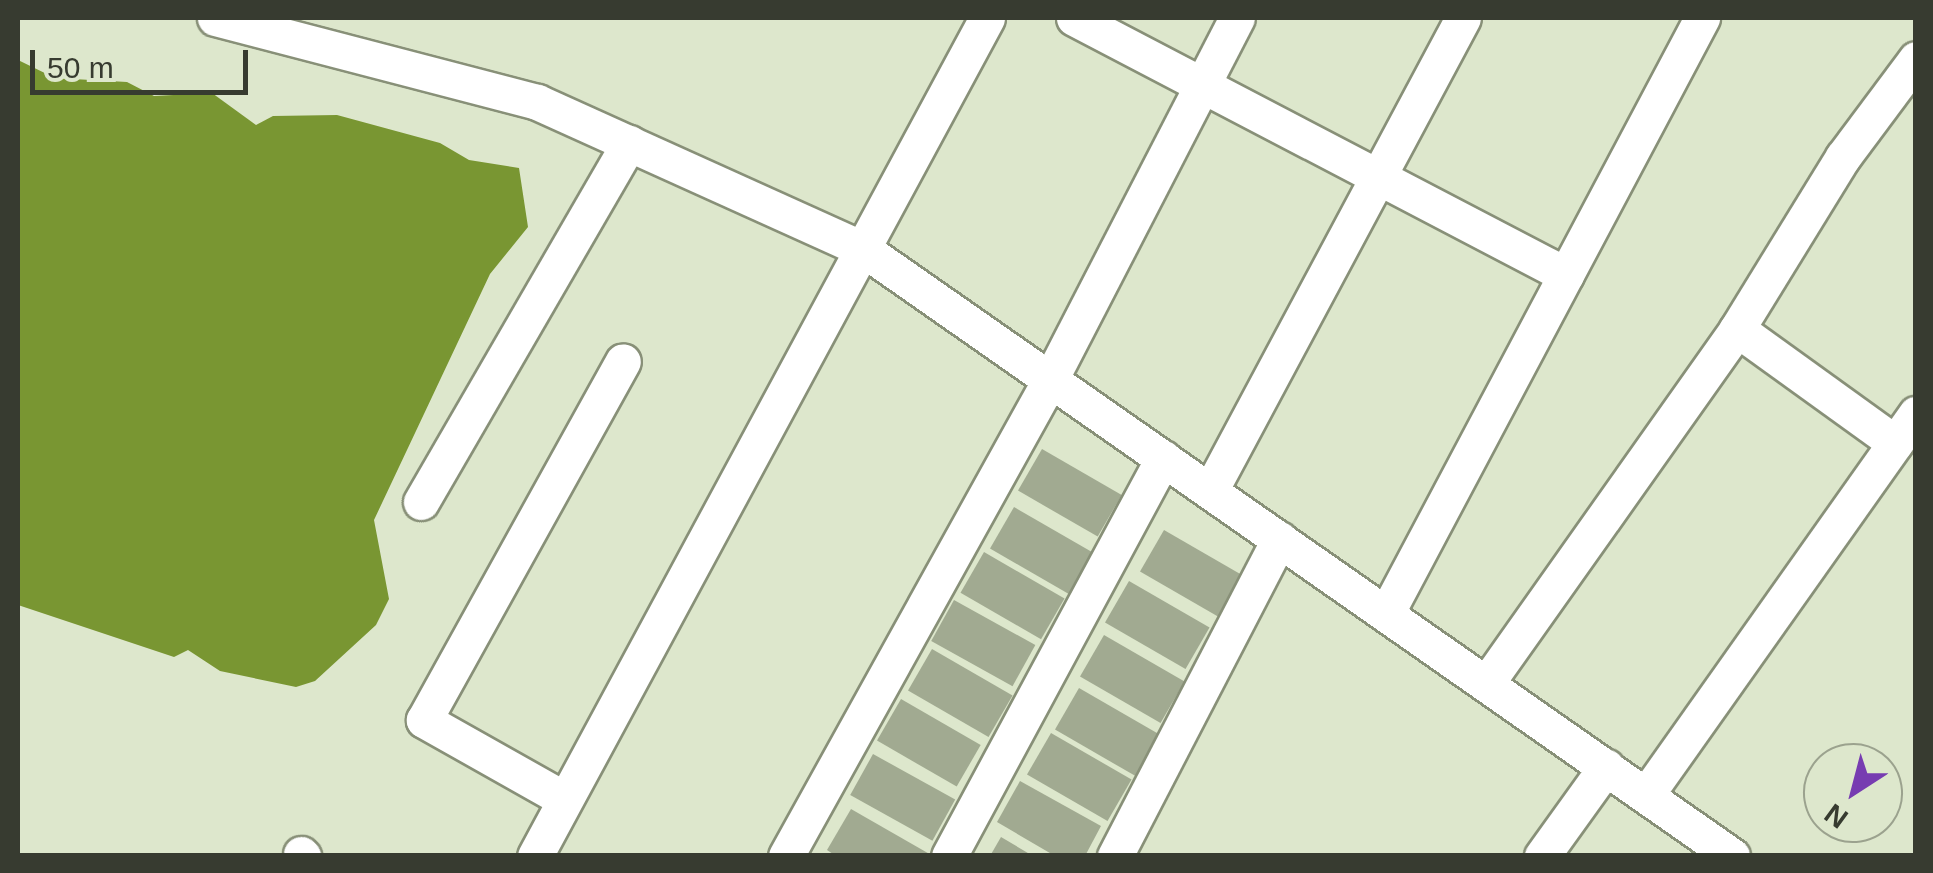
<!DOCTYPE html>
<style>
body{margin:0}
#map{position:relative;width:1933px;height:873px;overflow:hidden;background:#dde7cc;font-family:Helvetica,sans-serif}
div>[style]{position:absolute}
[style*='--x']{left:calc(var(--x)*1px);top:calc(var(--y)*1px);width:calc(var(--w)*1px);rotate:calc(var(--a)*1deg)}
.water>*{inset:0;background:#799632}
.building>*{inset:0;background:#a1aa91;transform-origin:0 0}
.roads{filter:drop-shadow(2px 0 #889078) drop-shadow(-2px 0 #889078) drop-shadow(0 2px #889078) drop-shadow(0 -2px #889078)}
.minor>*{height:35px;margin:-17.5px;padding:0 17.5px;transform-origin:17.5px;border-radius:17.5px;background:#fff}
span{translate:-50% -50%;white-space:nowrap;text-align:center;line-height:1.15;-webkit-text-stroke:8px #dde7cc;paint-order:stroke}
.frame{position:absolute;inset:0;border:20px solid #373b30;pointer-events:none}
.north{position:absolute;left:1803px;top:743px;width:100px;height:100px;box-sizing:border-box;background:#dde7cc;border:2px solid #9ba28e;border-radius:50%;rotate:216deg;font-size:28px;font-weight:700;line-height:40px;text-align:center;color:#373b30}
.north::after{content:'';display:block;margin:auto;width:35px;height:45px;background:#773cb1;clip-path:polygon(50% 0,100% 100%,50% 72%,0 100%)}
.scale{position:absolute;left:30px;top:50px;width:218px;height:45px;box-sizing:border-box;border:5px solid #373b30;border-top:0;padding-left:12px;font-size:30px;line-height:35px;white-space:nowrap;color:#373b30;-webkit-text-stroke:8px #dde7cc;paint-order:stroke}
</style>
<div id="map">
<div class="water">
<div style="clip-path:polygon(18px 60px,55px 78px,127px 82px,154px 96px,212px 93px,256px 125px,273px 116px,337px 115px,440px 143px,469px 160px,519px 168px,528px 227px,490px 274px,374px 520px,389px 599px,376px 625px,315px 681px,296px 687px,220px 671px,188px 650px,174px 657px,18px 605px)"></div>
</div>
<div class="building">
<div style="left:1042px;top:449px;width:92px;height:48px;rotate:30deg"></div>
<div style="left:1014px;top:507px;width:92px;height:48px;rotate:30deg"></div>
<div style="left:1164px;top:530px;width:93px;height:48px;rotate:30deg"></div>
<div style="left:984px;top:552px;width:93px;height:47px;rotate:30deg"></div>
<div style="left:1129px;top:581px;width:93px;height:48px;rotate:30deg"></div>
<div style="left:954px;top:600px;width:93px;height:47px;rotate:29deg"></div>
<div style="left:1104px;top:635px;width:93px;height:48px;rotate:30deg"></div>
<div style="left:932px;top:649px;width:93px;height:48px;rotate:30deg"></div>
<div style="left:1079px;top:688px;width:93px;height:48px;rotate:30deg"></div>
<div style="left:901px;top:699px;width:92px;height:48px;rotate:30deg"></div>
<div style="left:1051px;top:733px;width:93px;height:48px;rotate:30deg"></div>
<div style="left:873px;top:754px;width:94px;height:47px;rotate:29deg"></div>
<div style="clip-path:polygon(1020px 781px,1101px 826px,1085px 856px,1055px 856px,997px 822px)"></div>
<div style="clip-path:polygon(851px 809px,933px 856px,836px 856px,827px 850px)"></div>
<div style="clip-path:polygon(1001px 837px,1033px 856px,990px 856px)"></div>
</div>
<div class="roads">
<div class="minor">
<div style="--x:215;--y:18;--w:333;--a:14.6"></div>
<div style="--x:537;--y:102;--w:358;--a:24.3"></div>
<div style="--x:863;--y:249;--w:1060;--a:34.93"></div>
<div style="--x:1074;--y:18;--w:555;--a:27.58"></div>
<div style="--x:1737;--y:329;--w:195;--a:35.8"></div>
<div style="--x:1210;--y:491;--w:536;--a:-61.86"></div>
<div style="--x:421;--y:502;--w:415;--a:-59.9"></div>
<div style="--x:1386;--y:614;--w:675;--a:-62.07"></div>
<div style="--x:1486;--y:684;--w:435;--a:-54.7"></div>
<div style="--x:1737;--y:329;--w:202;--a:-58.4"></div>
<div style="--x:1843;--y:157;--w:122;--a:-53.3"></div>
<div style="--x:1646;--y:795;--w:467;--a:-54.7"></div>
<div style="--x:564;--y:799;--w:161;--a:-150.6"></div>
<div style="--x:424;--y:720;--w:410;--a:-61"></div>
<div style="--x:301;--y:854;--w:3;--a:45"></div>
<div style="--x:535;--y:856;--w:952;--a:-61.66"></div>
<div style="--x:786;--y:856;--w:544;--a:-60.99"></div>
<div style="--x:1050;--y:380;--w:407;--a:-62.7"></div>
<div style="--x:949;--y:856;--w:452;--a:-61.7"></div>
<div style="--x:1115;--y:856;--w:357;--a:-62.6"></div>
<div style="--x:1542;--y:856;--w:110;--a:-54.3"></div>
</div>
</div>
<div class="frame"></div>
<div class="north">N</div>
<div class="scale">50 m</div>
</div>
